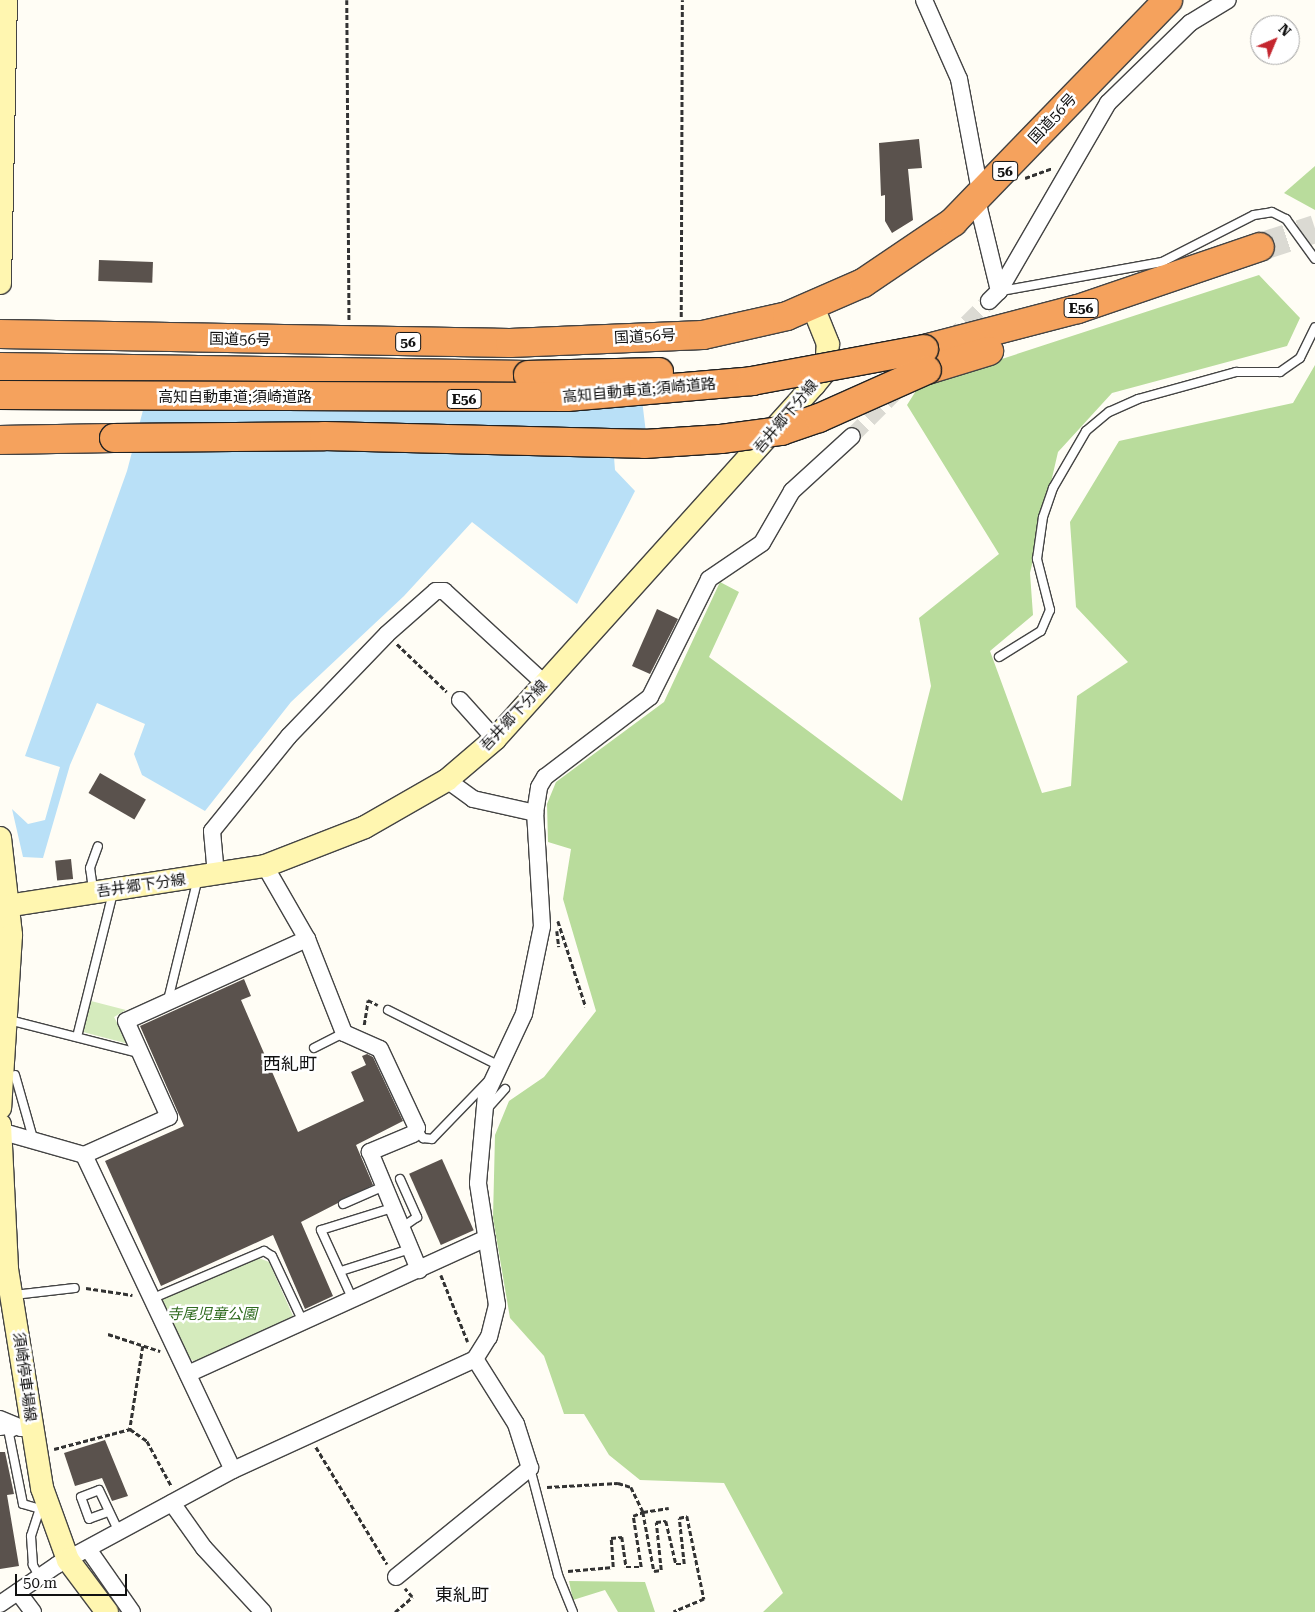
<!DOCTYPE html>
<meta charset="utf-8">
<style>
body{margin:0}
#map{position:relative;width:1315px;height:1612px;overflow:hidden;background:#fffdf5;font-family:"Roboto Serif","Noto Sans JP",serif}
div>[style]{position:absolute}
[style*='--x']{left:calc(var(--x)*1px);top:calc(var(--y)*1px);width:calc(var(--w)*1px);rotate:calc(var(--a)*1deg)}
.green>*{inset:0;background:#d5ebbd}
.forest>*{inset:0;background:#b9dc9c}
.water>*{inset:0;background:#b9e0f7}
.building>*{inset:0;background:#5a524d;transform-origin:0 0}
.street-tunnel>*{height:16px;margin-top:-8px;transform-origin:0;background:repeating-linear-gradient(90deg,#dbdad3 0 16px,transparent 0 24px)}
.highway-tunnel>*{height:28px;margin-top:-14px;transform-origin:0;background:repeating-linear-gradient(90deg,#dbdad3 0 28px,transparent 0 42px)}
.path>*{height:2.5px;margin-top:-1.25px;transform-origin:0;background:repeating-linear-gradient(90deg,#333 0 5px,transparent 0 7.5px)}
.roads{filter:drop-shadow(1px 0 #444) drop-shadow(-1px 0 #444) drop-shadow(0 1px #444) drop-shadow(0 -1px #444)}
.lane>*{height:8px;margin:-4px;padding:0 4px;transform-origin:4px;border-radius:4px;background:#fff}
.street>*{height:16px;margin:-8px;padding:0 8px;transform-origin:8px;border-radius:8px;background:#fff}
.secondary>*{height:22px;margin:-11px;padding:0 11px;transform-origin:11px;border-radius:11px;background:#fff6b0}
.highway>*{height:28px;margin:-14px;padding:0 14px;transform-origin:14px;border-radius:14px;background:#f5a25d}
.bridges{filter:drop-shadow(1px 0 #222) drop-shadow(-1px 0 #222) drop-shadow(0 1px #222) drop-shadow(0 -1px #222)}
.highway-bridge>*{height:28px;margin:-14px;padding:0 14px;transform-origin:14px;border-radius:14px;background:#f5a25d}
span{translate:-50% -50%;white-space:nowrap;text-align:center;line-height:1.15;-webkit-text-stroke:5px #fff;paint-order:stroke}
.shield-label span{padding:1px 4px;background:#fff;border:1px solid;border-radius:4px;-webkit-text-stroke-width:0}
.shield-label{font-size:14px;color:#111;font-weight:700}
.street-label{font-size:15px;color:#111}
.park-label{font-size:15px;color:#2f6b1f;font-style:italic}
.quarter-label{font-size:18px;color:#111}
.north{position:absolute;left:1250px;top:15px;width:50px;height:50px;box-sizing:border-box;background:#fff;border:1px solid #a0a0a0;border-radius:50%;rotate:45deg;font-size:14px;font-weight:700;line-height:20px;text-align:center;color:#111}
.north::after{content:'';display:block;margin:auto;width:18px;height:22px;background:#c4262e;clip-path:polygon(50% 0,100% 100%,50% 72%,0 100%)}
.scale{position:absolute;left:15px;top:1574px;width:112px;height:22px;box-sizing:border-box;border:2px solid #111;border-top:0;padding-left:6px;font-size:15px;line-height:18px;white-space:nowrap;color:#111;-webkit-text-stroke:4px #fff;paint-order:stroke}
</style>
<div id="map">
<div class="green">
<div style="clip-path:polygon(91px 1001px,126px 1010px,114px 1017px,129px 1044px,83px 1032px)"></div>
<div style="clip-path:polygon(254px 1256px,269px 1262px,293px 1316px,198px 1363px,190px 1359px,159px 1299px)"></div>
</div>
<div class="forest">
<div style="clip-path:polygon(1315px 166px,1315px 210px,1284px 193px)"></div>
<div style="clip-path:polygon(1259px 275px,1300px 318px,1287px 346px,1112px 393px,1058px 452px,1030px 573px,1033px 615px,990px 651px,1042px 793px,1071px 786px,1077px 696px,1128px 662px,1076px 607px,1070px 522px,1119px 441px,1293px 403px,1315px 365px,1315px 1612px,763px 1612px,783px 1593px,724px 1483px,640px 1480px,609px 1455px,584px 1414px,564px 1414px,544px 1356px,510px 1318px,493px 1218px,495px 1135px,509px 1101px,544px 1077px,596px 1011px,563px 899px,571px 849px,548px 842px,547px 804px,556px 782px,664px 702px,720px 582px,739px 592px,709px 657px,902px 801px,931px 686px,919px 618px,999px 554px,907px 405px,919px 386px)"></div>
<div style="clip-path:polygon(569px 1581px,645px 1582px,655px 1612px,618px 1612px,605px 1590px,573px 1600px)"></div>
</div>
<div class="water">
<div style="clip-path:polygon(637px 358px,646px 433px,614px 457px,615px 470px,635px 491px,577px 604px,472px 522px,404px 596px,291px 702px,205px 811px,142px 775px,134px 754px,145px 724px,97px 703px,70px 765px,43px 858px,23px 857px,12px 809px,28px 824px,45px 820px,60px 767px,25px 756px,127px 471px,152px 376px)"></div>
</div>
<div class="building">
<div style="clip-path:polygon(919px 139px,922px 168px,908px 169px,913px 220px,892px 233px,885px 221px,885px 195px,881px 196px,879px 143px)"></div>
<div style="left:99px;top:260px;width:54px;height:21px;rotate:2deg"></div>
<div style="clip-path:polygon(657px 609px,678px 619px,650px 674px,632px 666px)"></div>
<div style="left:100px;top:773px;width:53px;height:23px;rotate:30deg"></div>
<div style="left:71px;top:859px;width:20px;height:16px;rotate:84deg"></div>
<div style="clip-path:polygon(244px 979px,251px 996px,241px 1000px,298px 1132px,364px 1101px,351px 1072px,366px 1065px,362px 1056px,367px 1054px,373px 1057px,403px 1121px,356px 1145px,373px 1185px,301px 1222px,333px 1296px,305px 1309px,273px 1235px,161px 1286px,105px 1161px,184px 1126px,140px 1026px)"></div>
<div style="left:442px;top:1159px;width:78px;height:36px;rotate:66deg"></div>
<div style="clip-path:polygon(105px 1440px,128px 1496px,112px 1501px,102px 1478px,75px 1486px,64px 1453px)"></div>
<div style="clip-path:polygon(0 1452px,5px 1452px,14px 1494px,7px 1495px,19px 1566px,0 1569px)"></div>
</div>
<div class="street-tunnel">
<div style="--x:950;--y:340;--w:55;--a:-45"></div>
<div style="--x:852;--y:436;--w:68;--a:-45"></div>
</div>
<div class="highway-tunnel">
<div style="--x:1260;--y:247;--w:58;--a:-18.1"></div>
</div>
<div class="path">
<div style="--x:347;--y:0;--w:320;--a:89.6"></div>
<div style="--x:1025;--y:178;--w:29;--a:-20"></div>
<div style="--x:681;--y:317;--w:317;--a:-89.8"></div>
<div style="--x:397;--y:644;--w:69;--a:43.8"></div>
<div style="--x:558;--y:921;--w:90;--a:72"></div>
<div style="--x:557;--y:931;--w:16;--a:83"></div>
<div style="--x:364;--y:1025;--w:25;--a:-81"></div>
<div style="--x:368;--y:1000;--w:11;--a:27"></div>
<div style="--x:441;--y:1275;--w:72;--a:68.1"></div>
<div style="--x:86;--y:1288;--w:47;--a:8.7"></div>
<div style="--x:108;--y:1334;--w:55;--a:18.1"></div>
<div style="--x:143;--y:1346;--w:84;--a:98.9"></div>
<div style="--x:130;--y:1429;--w:21;--a:35"></div>
<div style="--x:147;--y:1441;--w:52;--a:61.5"></div>
<div style="--x:316;--y:1447;--w:137;--a:58.7"></div>
<div style="--x:54;--y:1449;--w:79;--a:-14.7"></div>
<div style="--x:547;--y:1487;--w:71;--a:-3.2"></div>
<div style="--x:618;--y:1483;--w:14;--a:17"></div>
<div style="--x:631;--y:1487;--w:28;--a:64"></div>
<div style="--x:643;--y:1512;--w:26;--a:-9"></div>
<div style="--x:568;--y:1571;--w:45;--a:-5.1"></div>
<div style="--x:613;--y:1567;--w:29;--a:-94"></div>
<div style="--x:611;--y:1538;--w:11;--a:-5"></div>
<div style="--x:622;--y:1537;--w:30;--a:82"></div>
<div style="--x:626;--y:1567;--w:15;--a:0"></div>
<div style="--x:641;--y:1567;--w:52;--a:-98.9"></div>
<div style="--x:633;--y:1516;--w:11;--a:-22"></div>
<div style="--x:643;--y:1512;--w:60;--a:79.4"></div>
<div style="--x:654;--y:1571;--w:7;--a:-8"></div>
<div style="--x:661;--y:1570;--w:48;--a:-95.9"></div>
<div style="--x:656;--y:1522;--w:10;--a:-6"></div>
<div style="--x:666;--y:1521;--w:44;--a:76.9"></div>
<div style="--x:676;--y:1564;--w:8;--a:0"></div>
<div style="--x:684;--y:1564;--w:46;--a:-96.2"></div>
<div style="--x:679;--y:1518;--w:8;--a:-14"></div>
<div style="--x:687;--y:1516;--w:85;--a:78.4"></div>
<div style="--x:704;--y:1599;--w:33;--a:157"></div>
<div style="--x:395;--y:1612;--w:23;--a:-41"></div>
<div style="--x:412;--y:1597;--w:11;--a:-131"></div>
</div>
<div class="roads">
<div class="lane">
<div style="--x:1001;--y:291;--w:164;--a:-10.2"></div>
<div style="--x:1162;--y:262;--w:103;--a:-27.1"></div>
<div style="--x:1254;--y:215;--w:18;--a:-9"></div>
<div style="--x:1272;--y:212;--w:16;--a:27"></div>
<div style="--x:1286;--y:219;--w:49;--a:54.1"></div>
<div style="--x:999;--y:657;--w:49;--a:-31.8"></div>
<div style="--x:1041;--y:631;--w:23;--a:-67"></div>
<div style="--x:1050;--y:610;--w:53;--a:-104.3"></div>
<div style="--x:1037;--y:559;--w:42;--a:-81.9"></div>
<div style="--x:1043;--y:517;--w:31;--a:-71"></div>
<div style="--x:1053;--y:488;--w:66;--a:-59.9"></div>
<div style="--x:1086;--y:431;--w:30;--a:-40"></div>
<div style="--x:1109;--y:412;--w:32;--a:-24"></div>
<div style="--x:1138;--y:399;--w:102;--a:-15.4"></div>
<div style="--x:1236;--y:372;--w:44;--a:0"></div>
<div style="--x:1280;--y:372;--w:24;--a:-35"></div>
<div style="--x:1300;--y:358;--w:34;--a:-64"></div>
<div style="--x:93;--y:889;--w:21;--a:-98"></div>
<div style="--x:90;--y:868;--w:23;--a:-70"></div>
<div style="--x:168;--y:1000;--w:126;--a:-76.2"></div>
<div style="--x:388;--y:1010;--w:123;--a:26.6"></div>
<div style="--x:9;--y:1020;--w:133;--a:14.3"></div>
<div style="--x:77;--y:1037;--w:148;--a:-76"></div>
<div style="--x:314;--y:1048;--w:34;--a:-27"></div>
<div style="--x:15;--y:1075;--w:66;--a:74.1"></div>
<div style="--x:487;--y:1109;--w:27;--a:-48"></div>
<div style="--x:417;--y:1128;--w:12;--a:59"></div>
<div style="--x:423;--y:1138;--w:9;--a:6"></div>
<div style="--x:432;--y:1139;--w:79;--a:-46"></div>
<div style="--x:400;--y:1179;--w:42;--a:65.9"></div>
<div style="--x:417;--y:1217;--w:19;--a:145"></div>
<div style="--x:343;--y:1204;--w:43;--a:-23.6"></div>
<div style="--x:341;--y:1271;--w:72;--a:-17.7"></div>
<div style="--x:14;--y:1295;--w:61;--a:-6.5"></div>
<div style="--x:151;--y:1299;--w:123;--a:-23"></div>
<div style="--x:264;--y:1251;--w:9;--a:32"></div>
<div style="--x:272;--y:1256;--w:73;--a:64.8"></div>
<div style="--x:353;--y:1300;--w:77;--a:-114.6"></div>
<div style="--x:321;--y:1230;--w:74;--a:-17.2"></div>
<div style="--x:21;--y:1428;--w:13;--a:153"></div>
<div style="--x:9;--y:1434;--w:71;--a:78.7"></div>
<div style="--x:23;--y:1504;--w:25;--a:16"></div>
<div style="--x:0;--y:1431;--w:14;--a:-8"></div>
<div style="--x:530;--y:1468;--w:111;--a:75.3"></div>
<div style="--x:558;--y:1575;--w:40;--a:68"></div>
<div style="--x:108;--y:1512;--w:20;--a:160"></div>
<div style="--x:89;--y:1519;--w:23;--a:-110"></div>
<div style="--x:81;--y:1497;--w:19;--a:-21"></div>
<div style="--x:99;--y:1490;--w:47;--a:64.5"></div>
<div style="--x:39;--y:1576;--w:13;--a:-119"></div>
<div style="--x:33;--y:1565;--w:29;--a:-94"></div>
<div style="--x:31;--y:1536;--w:26;--a:-72"></div>
</div>
<div class="street">
<div style="--x:924;--y:0;--w:86;--a:66.1"></div>
<div style="--x:959;--y:79;--w:119;--a:79.4"></div>
<div style="--x:977;--y:200;--w:94;--a:76.4"></div>
<div style="--x:989;--y:301;--w:14;--a:-45"></div>
<div style="--x:999;--y:291;--w:217;--a:-59.9"></div>
<div style="--x:1108;--y:103;--w:115;--a:-44.3"></div>
<div style="--x:1190;--y:23;--w:44;--a:-31.2"></div>
<div style="--x:460;--y:700;--w:52;--a:48.1"></div>
<div style="--x:447;--y:780;--w:32;--a:36"></div>
<div style="--x:473;--y:799;--w:64;--a:12.7"></div>
<div style="--x:265;--y:866;--w:84;--a:60.1"></div>
<div style="--x:307;--y:939;--w:101;--a:68.5"></div>
<div style="--x:344;--y:1033;--w:39;--a:24"></div>
<div style="--x:380;--y:1049;--w:87;--a:64.9"></div>
<div style="--x:417;--y:1128;--w:7;--a:124"></div>
<div style="--x:413;--y:1134;--w:47;--a:157.3"></div>
<div style="--x:370;--y:1152;--w:128;--a:67.4"></div>
<div style="--x:216;--y:875;--w:44;--a:-95.2"></div>
<div style="--x:212;--y:831;--w:122;--a:-51"></div>
<div style="--x:289;--y:736;--w:141;--a:-46.1"></div>
<div style="--x:387;--y:634;--w:65;--a:-41.3"></div>
<div style="--x:436;--y:591;--w:8;--a:0"></div>
<div style="--x:444;--y:591;--w:136;--a:42.6"></div>
<div style="--x:0;--y:1131;--w:87;--a:15.9"></div>
<div style="--x:84;--y:1155;--w:93;--a:-24.1"></div>
<div style="--x:169;--y:1117;--w:105;--a:-114.1"></div>
<div style="--x:126;--y:1021;--w:199;--a:-24.4"></div>
<div style="--x:84;--y:1155;--w:348;--a:64.7"></div>
<div style="--x:188;--y:1374;--w:328;--a:-24.5"></div>
<div style="--x:0;--y:1419;--w:23;--a:23"></div>
<div style="--x:21;--y:1428;--w:10;--a:0"></div>
<div style="--x:172;--y:1503;--w:55;--a:54.6"></div>
<div style="--x:204;--y:1548;--w:87;--a:47.3"></div>
<div style="--x:88;--y:1549;--w:77;--a:55.1"></div>
<div style="--x:396;--y:1577;--w:173;--a:-39.1"></div>
<div style="--x:530;--y:1468;--w:46;--a:-107.7"></div>
<div style="--x:516;--y:1424;--w:77;--a:-122.2"></div>
<div style="--x:18;--y:1592;--w:25;--a:53"></div>
<div style="--x:0;--y:1604;--w:69;--a:-34.4"></div>
<div style="--x:57;--y:1565;--w:200;--a:-28.4"></div>
<div style="--x:233;--y:1470;--w:266;--a:-24.6"></div>
<div style="--x:475;--y:1359;--w:26;--a:-58"></div>
<div style="--x:489;--y:1337;--w:33;--a:-76"></div>
<div style="--x:497;--y:1305;--w:123;--a:-98.9"></div>
<div style="--x:478;--y:1183;--w:88;--a:-84.8"></div>
<div style="--x:486;--y:1095;--w:89;--a:-64.9"></div>
<div style="--x:524;--y:1014;--w:90;--a:-78.4"></div>
<div style="--x:542;--y:926;--w:113;--a:-93.5"></div>
<div style="--x:535;--y:813;--w:26;--a:-81"></div>
<div style="--x:539;--y:787;--w:12;--a:-59"></div>
<div style="--x:545;--y:777;--w:132;--a:-37.3"></div>
<div style="--x:650;--y:697;--w:132;--a:-63.4"></div>
<div style="--x:709;--y:579;--w:64;--a:-34.2"></div>
<div style="--x:762;--y:543;--w:60;--a:-60"></div>
<div style="--x:792;--y:491;--w:81;--a:-42.5"></div>
</div>
<div class="secondary">
<div style="--x:0;--y:283;--w:283;--a:-88.8"></div>
<div style="--x:0;--y:838;--w:98;--a:83.5"></div>
<div style="--x:11;--y:935;--w:173;--a:93.6"></div>
<div style="--x:0;--y:907;--w:268;--a:-8.8"></div>
<div style="--x:265;--y:866;--w:107;--a:-21.3"></div>
<div style="--x:365;--y:827;--w:95;--a:-29.8"></div>
<div style="--x:447;--y:780;--w:63;--a:-40.5"></div>
<div style="--x:495;--y:739;--w:477;--a:-48"></div>
<div style="--x:814;--y:385;--w:19;--a:-51"></div>
<div style="--x:826;--y:370;--w:26;--a:-86"></div>
<div style="--x:828;--y:344;--w:40;--a:-112"></div>
<div style="--x:0;--y:1125;--w:144;--a:87.2"></div>
<div style="--x:7;--y:1269;--w:222;--a:80.9"></div>
<div style="--x:42;--y:1488;--w:77;--a:70.1"></div>
<div style="--x:68;--y:1560;--w:65;--a:53.1"></div>
</div>
<div class="highway">
<div style="--x:0;--y:334;--w:510;--a:1.01"></div>
<div style="--x:510;--y:343;--w:193;--a:-2.4"></div>
<div style="--x:703;--y:335;--w:86;--a:-12.7"></div>
<div style="--x:787;--y:316;--w:83;--a:-23.5"></div>
<div style="--x:863;--y:283;--w:109;--a:-34.1"></div>
<div style="--x:953;--y:222;--w:309;--a:-45.9"></div>
<div style="--x:924;--y:349;--w:159;--a:-14.6"></div>
<div style="--x:1078;--y:309;--w:192;--a:-18.8"></div>
<div style="--x:0;--y:367;--w:528;--a:0.87"></div>
<div style="--x:927;--y:370;--w:65;--a:-17"></div>
<div style="--x:0;--y:440;--w:114;--a:-1"></div>
</div>
</div>
<div class="bridges">
<div class="highway-bridge">
<div style="--x:528;--y:375;--w:131;--a:-1.3"></div>
<div style="--x:0;--y:395;--w:567;--a:0.2"></div>
<div style="--x:567;--y:397;--w:186;--a:-4.9"></div>
<div style="--x:752;--y:381;--w:175;--a:-10.5"></div>
<div style="--x:114;--y:438;--w:210;--a:-0.5"></div>
<div style="--x:324;--y:436;--w:320;--a:1.4"></div>
<div style="--x:644;--y:444;--w:77;--a:-3.7"></div>
<div style="--x:721;--y:439;--w:61;--a:-7.6"></div>
<div style="--x:781;--y:431;--w:40;--a:-18.9"></div>
<div style="--x:819;--y:418;--w:118;--a:-24"></div>
</div>
</div>
<div class="shield-label">
<span style="left:1005px;top:171px">56</span>
<span style="left:1081px;top:308px">E56</span>
<span style="left:408px;top:342px">56</span>
<span style="left:464px;top:399px">E56</span>
</div>
<div class="street-label">
<span style="left:1053px;top:119px;rotate:-47deg">国道56号</span>
<span style="left:645px;top:337px;rotate:-3deg">国道56号</span>
<span style="left:240px;top:340px;rotate:1deg">国道56号</span>
<span style="left:639px;top:391px;rotate:-5deg">高知自動車道;須崎道路</span>
<span style="left:235px;top:398px">高知自動車道;須崎道路</span>
<span style="left:786px;top:417px;rotate:-50deg">吾井郷下分線</span>
<span style="left:514px;top:716px;rotate:-47deg">吾井郷下分線</span>
<span style="left:141px;top:886px;rotate:-8deg">吾井郷下分線</span>
<span style="left:24px;top:1377px;rotate:82deg">須崎停車場線</span>
</div>
<div class="park-label">
<span style="left:212px;top:1315px">寺尾児童公園</span>
</div>
<div class="quarter-label">
<span style="left:290px;top:1064px">西糺町</span>
<span style="left:462px;top:1595px">東糺町</span>
</div>
<div class="north">N</div>
<div class="scale">50 m</div>
</div>
